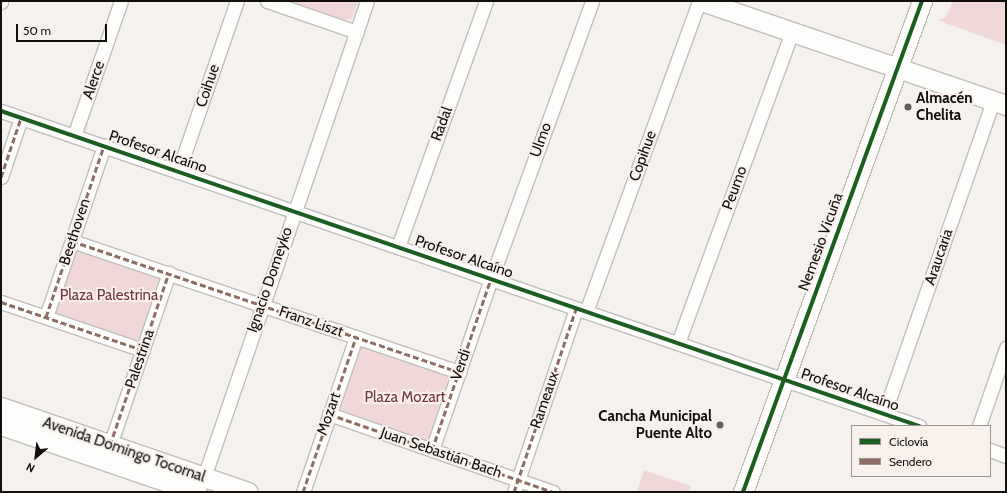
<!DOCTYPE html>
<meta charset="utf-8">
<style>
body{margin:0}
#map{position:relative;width:1007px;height:493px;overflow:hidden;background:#f4f1ee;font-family:Cabin,sans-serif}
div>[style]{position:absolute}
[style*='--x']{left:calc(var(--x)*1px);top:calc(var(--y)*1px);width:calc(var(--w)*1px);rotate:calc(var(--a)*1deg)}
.green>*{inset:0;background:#f0d8d9}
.roads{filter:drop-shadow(1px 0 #c0bdbb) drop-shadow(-1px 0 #c0bdbb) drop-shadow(0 1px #c0bdbb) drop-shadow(0 -1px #c0bdbb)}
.street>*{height:13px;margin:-6.5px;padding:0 6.5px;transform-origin:6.5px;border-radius:6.5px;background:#fdfdfc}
.secondary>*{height:19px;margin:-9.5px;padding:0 9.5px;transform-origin:9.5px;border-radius:9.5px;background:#fdfdfc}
.quiet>*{height:3px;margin-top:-1.5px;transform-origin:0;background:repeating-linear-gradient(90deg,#8d6e63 0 6px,transparent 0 9px)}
.cycleway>*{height:4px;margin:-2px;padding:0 2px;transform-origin:2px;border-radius:2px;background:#1b5e20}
.dots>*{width:11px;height:11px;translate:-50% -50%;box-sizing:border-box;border:2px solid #f8f0ea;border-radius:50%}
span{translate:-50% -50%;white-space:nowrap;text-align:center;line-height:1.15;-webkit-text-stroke:4px #f8f0ea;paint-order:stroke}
.street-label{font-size:15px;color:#120f0d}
.poi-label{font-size:15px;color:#120f0d;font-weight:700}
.left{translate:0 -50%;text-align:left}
.right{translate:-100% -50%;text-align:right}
.park-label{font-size:15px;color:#72343f}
.frame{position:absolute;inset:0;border:2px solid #120f0d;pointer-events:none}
.legend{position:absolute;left:851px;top:425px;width:140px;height:52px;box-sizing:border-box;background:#f8f0ea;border:1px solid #9c9692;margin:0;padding:5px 7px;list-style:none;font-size:12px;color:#120f0d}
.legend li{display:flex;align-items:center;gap:8px;height:20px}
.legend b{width:20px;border:1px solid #9c9692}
.north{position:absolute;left:16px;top:437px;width:40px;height:40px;-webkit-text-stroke:3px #f8f0ea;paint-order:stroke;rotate:208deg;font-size:11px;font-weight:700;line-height:16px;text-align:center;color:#120f0d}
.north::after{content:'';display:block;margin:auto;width:14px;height:18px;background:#120f0d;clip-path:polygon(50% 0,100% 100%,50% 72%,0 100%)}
.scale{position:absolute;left:16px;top:24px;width:91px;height:18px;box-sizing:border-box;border:2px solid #120f0d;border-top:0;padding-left:5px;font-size:12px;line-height:14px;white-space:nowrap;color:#120f0d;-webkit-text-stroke:3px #f8f0ea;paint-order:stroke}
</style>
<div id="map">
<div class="green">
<div style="clip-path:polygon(289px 1px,358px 1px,352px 19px,345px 20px)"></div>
<div style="clip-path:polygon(953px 1px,1006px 1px,1006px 45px,937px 20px,945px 18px)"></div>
<div style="clip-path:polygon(73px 248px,160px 274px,161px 280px,140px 343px,54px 316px,52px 309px)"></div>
<div style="clip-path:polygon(364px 346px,448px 375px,452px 381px,433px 439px,425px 442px,343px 413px,337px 408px,358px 351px)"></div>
<div style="clip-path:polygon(644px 470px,691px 486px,689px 492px,637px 492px)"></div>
</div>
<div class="roads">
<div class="street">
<div style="--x:267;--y:1;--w:95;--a:19"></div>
<div style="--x:1;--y:2;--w:1;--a:-90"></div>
<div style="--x:1;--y:111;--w:971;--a:18.94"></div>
<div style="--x:74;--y:136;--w:143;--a:-70.8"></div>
<div style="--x:178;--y:172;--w:181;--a:-71"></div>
<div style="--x:1;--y:177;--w:62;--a:-71.3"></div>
<div style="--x:72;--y:241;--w:409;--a:18.7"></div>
<div style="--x:398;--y:247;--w:261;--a:-70.3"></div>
<div style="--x:1;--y:302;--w:150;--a:18.7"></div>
<div style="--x:586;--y:312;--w:331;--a:-70"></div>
<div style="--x:46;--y:317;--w:181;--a:-71.3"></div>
<div style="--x:678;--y:343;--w:331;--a:-69.9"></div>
<div style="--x:329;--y:414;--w:237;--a:19.2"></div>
<div style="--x:884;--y:414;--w:331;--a:-70.8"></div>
<div style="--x:979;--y:426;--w:83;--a:-70.9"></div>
<div style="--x:110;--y:445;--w:182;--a:-71.1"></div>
<div style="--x:432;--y:450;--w:181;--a:-71"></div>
<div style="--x:491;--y:279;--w:296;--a:-70"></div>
<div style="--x:990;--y:450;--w:17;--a:21"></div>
<div style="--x:202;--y:483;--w:509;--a:-71.1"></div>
<div style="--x:303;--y:492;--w:164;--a:-71.1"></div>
<div style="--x:514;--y:492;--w:193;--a:-71.3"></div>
</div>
<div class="secondary">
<div style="--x:702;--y:1;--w:321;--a:18.9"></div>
<div style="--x:1;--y:407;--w:261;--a:19"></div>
<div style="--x:1;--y:425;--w:207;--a:18.9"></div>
<div style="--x:743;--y:492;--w:523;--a:-69.97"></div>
</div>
</div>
<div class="quiet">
<div style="--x:1;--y:2;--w:1;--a:-90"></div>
<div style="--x:1;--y:177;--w:62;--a:-71.3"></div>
<div style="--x:72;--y:241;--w:409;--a:18.7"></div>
<div style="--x:1;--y:302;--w:150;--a:18.7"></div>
<div style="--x:46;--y:317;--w:181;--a:-71.3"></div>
<div style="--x:329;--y:414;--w:237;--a:19.2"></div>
<div style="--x:110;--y:445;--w:182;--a:-71.1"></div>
<div style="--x:432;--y:450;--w:181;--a:-71"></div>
<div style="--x:303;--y:492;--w:164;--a:-71.1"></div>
<div style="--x:514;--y:492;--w:193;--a:-71.3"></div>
</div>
<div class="cycleway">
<div style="--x:1;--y:111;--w:971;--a:18.94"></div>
<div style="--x:743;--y:492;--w:523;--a:-69.97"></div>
</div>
<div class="dots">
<div style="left:908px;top:107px;background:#615e5c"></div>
<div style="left:720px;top:425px;background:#615e5c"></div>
</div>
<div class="street-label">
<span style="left:94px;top:80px;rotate:-71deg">Alerce</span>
<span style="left:208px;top:86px;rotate:-71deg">Coihue</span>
<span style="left:442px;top:124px;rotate:-70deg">Radal</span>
<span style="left:541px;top:140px;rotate:-70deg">Ulmo</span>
<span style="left:158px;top:152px;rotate:19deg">Profesor Alcaíno</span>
<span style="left:643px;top:156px;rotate:-70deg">Copihue</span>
<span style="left:735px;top:188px;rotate:-70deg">Peumo</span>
<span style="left:75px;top:232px;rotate:-72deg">Beethoven</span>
<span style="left:821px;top:242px;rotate:-70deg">Nemesio Vicuña</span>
<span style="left:464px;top:257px;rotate:19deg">Profesor Alcaíno</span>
<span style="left:939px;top:257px;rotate:-71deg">Araucaria</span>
<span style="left:270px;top:280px;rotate:-71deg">Ignacio Domeyko</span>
<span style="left:311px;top:322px;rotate:19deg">Franz Liszt</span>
<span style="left:140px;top:359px;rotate:-71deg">Palestrina</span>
<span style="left:461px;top:365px;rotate:-71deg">Verdi</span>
<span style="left:850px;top:390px;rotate:19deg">Profesor Alcaíno</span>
<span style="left:545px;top:400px;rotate:-71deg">Rameaux</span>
<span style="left:329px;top:414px;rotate:-71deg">Mozart</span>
<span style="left:124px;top:450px;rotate:19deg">Avenida Domingo Tocornal</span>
<span style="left:441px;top:453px;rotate:19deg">Juan Sebastián Bach</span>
</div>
<div class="poi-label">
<span class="left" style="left:916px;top:107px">Almacén<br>Chelita</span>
<span class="right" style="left:712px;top:425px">Cancha Municipal<br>Puente Alto</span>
</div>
<div class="park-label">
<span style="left:109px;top:296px">Plaza Palestrina</span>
<span style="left:405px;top:398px">Plaza Mozart</span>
</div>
<div class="frame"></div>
<ul class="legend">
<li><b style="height:5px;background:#1b5e20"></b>Ciclovía</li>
<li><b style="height:5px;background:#8d6e63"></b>Sendero</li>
</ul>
<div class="north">N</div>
<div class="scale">50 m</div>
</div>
